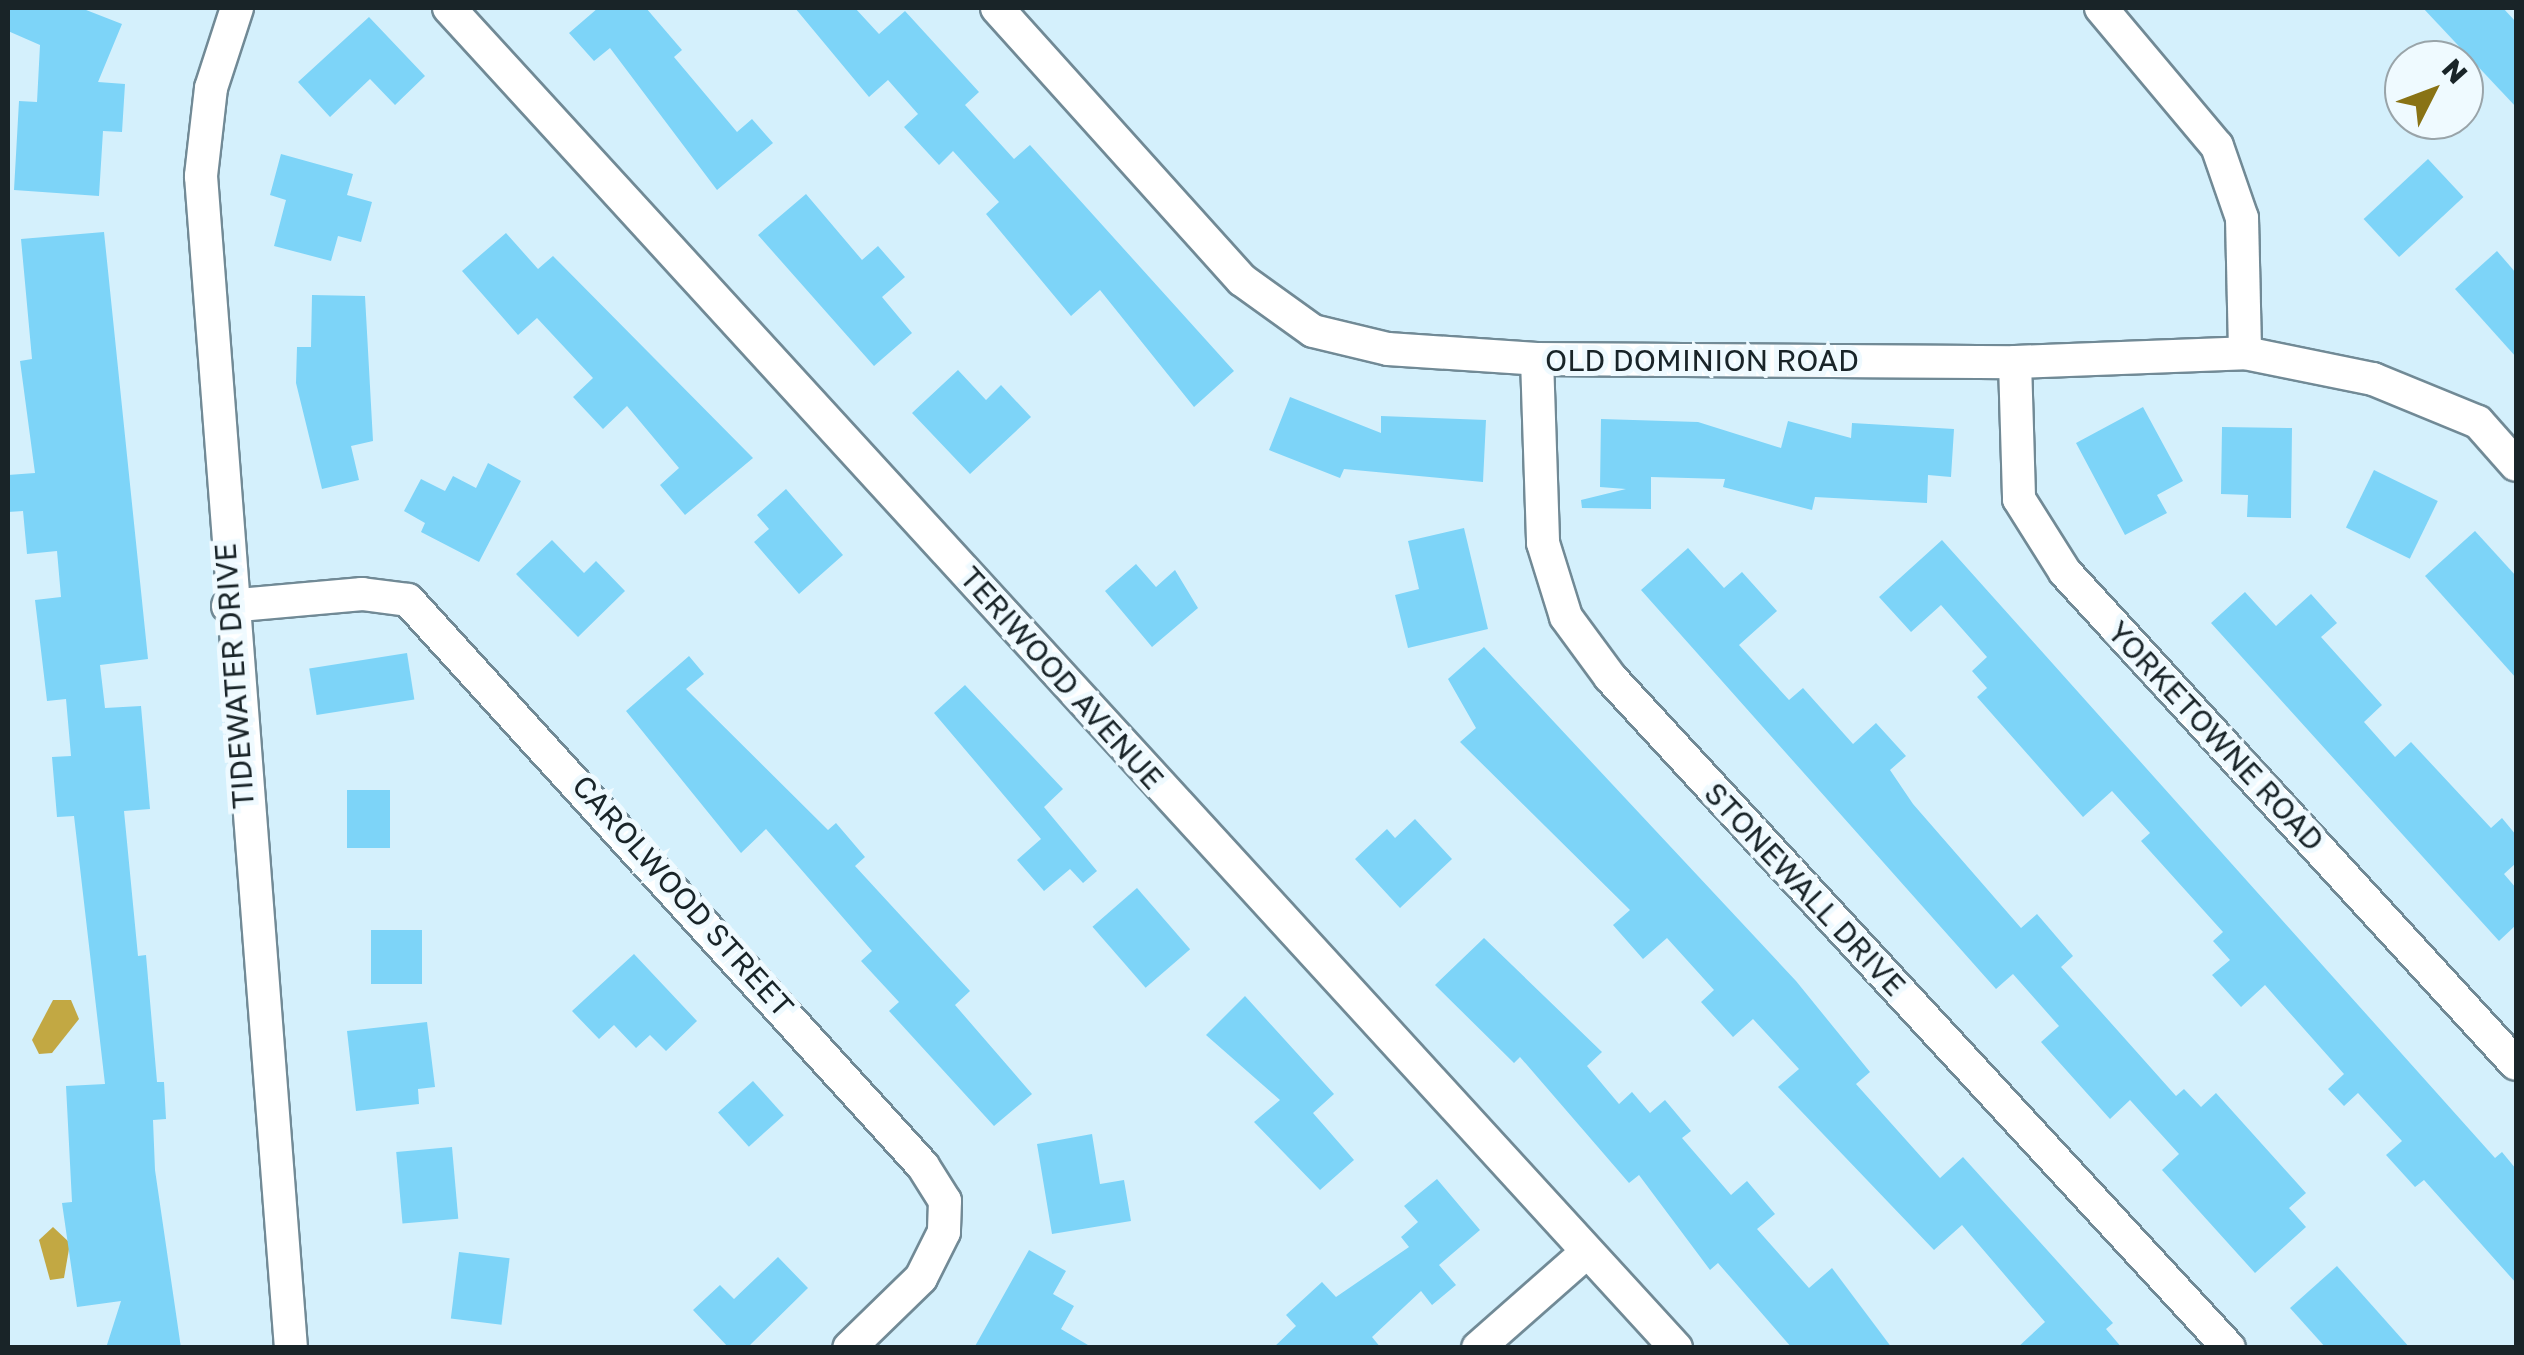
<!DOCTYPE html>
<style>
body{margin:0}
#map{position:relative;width:2524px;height:1355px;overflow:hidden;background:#d4f0fc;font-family:"Golos Text",sans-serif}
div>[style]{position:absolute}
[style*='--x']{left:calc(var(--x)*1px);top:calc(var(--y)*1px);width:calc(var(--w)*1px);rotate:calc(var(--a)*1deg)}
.water>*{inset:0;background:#c2a843}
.building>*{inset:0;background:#7dd4f8;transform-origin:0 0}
.roads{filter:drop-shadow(2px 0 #718a96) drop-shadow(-2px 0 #718a96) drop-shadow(0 2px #718a96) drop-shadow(0 -2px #718a96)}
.minor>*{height:32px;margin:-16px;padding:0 16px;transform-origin:16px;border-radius:16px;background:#fff}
span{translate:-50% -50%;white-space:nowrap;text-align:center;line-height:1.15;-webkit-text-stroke:10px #effaff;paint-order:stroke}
.street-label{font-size:30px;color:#192428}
.frame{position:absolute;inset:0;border:10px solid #192428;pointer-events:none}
.north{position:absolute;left:2384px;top:40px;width:100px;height:100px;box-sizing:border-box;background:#effaff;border:2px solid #99a4a9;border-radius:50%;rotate:48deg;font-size:28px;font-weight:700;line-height:40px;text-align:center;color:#192428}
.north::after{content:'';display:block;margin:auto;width:35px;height:45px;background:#897315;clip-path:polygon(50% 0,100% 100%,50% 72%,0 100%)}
</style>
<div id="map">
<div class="water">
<div style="clip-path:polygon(53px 1000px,71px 1000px,79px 1019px,52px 1053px,39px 1054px,32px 1040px)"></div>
<div style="clip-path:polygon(53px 1227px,70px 1243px,64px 1278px,50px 1280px,39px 1240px)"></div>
</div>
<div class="building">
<div style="clip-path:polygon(8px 8px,81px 8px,122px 24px,98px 82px,125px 84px,122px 132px,103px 131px,99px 196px,14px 190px,19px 101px,37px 102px,40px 45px,8px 31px)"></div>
<div style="clip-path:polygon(598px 8px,646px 8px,682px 50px,674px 57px,737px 132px,752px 119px,773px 143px,717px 190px,610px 48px,594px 61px,569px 33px)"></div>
<div style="clip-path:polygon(795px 8px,855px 8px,879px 34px,905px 11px,979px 92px,965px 105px,1014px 159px,1030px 145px,1234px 371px,1194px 407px,1100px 290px,1071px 316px,986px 214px,999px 202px,953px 151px,939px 165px,904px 127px,918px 114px,888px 80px,869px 97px)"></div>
<div style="clip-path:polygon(2423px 8px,2503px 8px,2516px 22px,2516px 107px)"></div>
<div style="clip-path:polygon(369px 17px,425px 76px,395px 105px,370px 79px,330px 117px,298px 82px)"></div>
<div style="clip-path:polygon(281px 154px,353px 174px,347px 195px,372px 202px,361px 242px,338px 236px,331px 261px,274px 246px,286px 200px,270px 195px)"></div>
<div style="left:2428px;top:159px;width:52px;height:88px;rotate:47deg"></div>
<div style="clip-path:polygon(806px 194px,862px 260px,878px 246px,905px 277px,882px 297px,912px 333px,874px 366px,758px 235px)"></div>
<div style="clip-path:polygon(104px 232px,148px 659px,100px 665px,105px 708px,141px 706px,150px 809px,124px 811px,138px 956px,146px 955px,157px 1082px,164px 1082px,166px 1119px,153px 1120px,155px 1170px,181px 1348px,106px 1348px,121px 1301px,77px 1307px,62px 1203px,72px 1202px,66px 1086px,105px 1084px,74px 816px,57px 817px,52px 757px,71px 756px,66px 699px,47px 701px,35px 600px,61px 597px,57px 551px,27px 554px,23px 511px,8px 512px,8px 475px,35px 473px,20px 361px,32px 359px,21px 239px)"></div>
<div style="clip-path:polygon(506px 233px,538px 269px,553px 256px,753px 458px,685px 515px,660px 485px,679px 468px,627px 406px,603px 429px,573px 397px,593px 378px,537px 318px,518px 335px,462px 271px)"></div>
<div style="clip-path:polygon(2497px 251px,2516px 273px,2516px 357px,2455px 289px)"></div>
<div style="clip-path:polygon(312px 295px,365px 296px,373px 441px,351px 446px,359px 480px,322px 489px,296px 383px,297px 347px,311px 347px)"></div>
<div style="clip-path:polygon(958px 370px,986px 400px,1001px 385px,1031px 417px,970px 474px,912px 413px)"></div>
<div style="clip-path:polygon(1290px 397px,1381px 433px,1381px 416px,1486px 420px,1483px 482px,1344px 469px,1340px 478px,1269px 450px)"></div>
<div style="clip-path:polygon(2143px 407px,2183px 481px,2157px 495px,2167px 513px,2125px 535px,2076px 443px)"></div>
<div style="clip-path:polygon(1601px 419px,1698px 422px,1781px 448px,1788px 421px,1851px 438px,1852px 423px,1954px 429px,1951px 477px,1928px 475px,1927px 503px,1815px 497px,1812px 510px,1723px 487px,1725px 479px,1651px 477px,1651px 509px,1582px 508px,1581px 500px,1626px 489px,1600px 487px)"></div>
<div style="clip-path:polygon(2222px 427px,2292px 428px,2291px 518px,2247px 517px,2248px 495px,2221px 494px)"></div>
<div style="clip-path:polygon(488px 463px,521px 481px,479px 562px,421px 532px,425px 523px,404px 511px,421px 479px,445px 491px,453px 476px,476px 488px)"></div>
<div style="left:2374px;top:470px;width:71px;height:64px;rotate:26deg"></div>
<div style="clip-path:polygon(786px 489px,843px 555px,799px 594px,754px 542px,769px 529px,757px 515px)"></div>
<div style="clip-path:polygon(1464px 528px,1488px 629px,1408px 648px,1395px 595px,1419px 589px,1408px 541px)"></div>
<div style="clip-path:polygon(2475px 531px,2516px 576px,2516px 678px,2425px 576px)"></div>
<div style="clip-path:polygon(552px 540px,584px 573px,596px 561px,625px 591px,578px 637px,516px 574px)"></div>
<div style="clip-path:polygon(1942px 540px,2495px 1158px,2502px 1152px,2516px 1169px,2516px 1283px,2424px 1180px,2415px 1187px,2386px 1155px,2402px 1141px,2358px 1093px,2344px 1106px,2328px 1089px,2344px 1074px,2265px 985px,2241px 1007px,2212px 975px,2230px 960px,2213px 941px,2223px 932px,2141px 841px,2150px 833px,2112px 791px,2083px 817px,1977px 697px,1987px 688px,1972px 671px,1987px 657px,1941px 605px,1911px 632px,1879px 597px)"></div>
<div style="clip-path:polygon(1688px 548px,1724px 588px,1742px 572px,1777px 611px,1739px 645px,1789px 700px,1803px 688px,1853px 744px,1876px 723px,1906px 756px,1890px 770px,1913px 804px,2021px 928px,2037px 914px,2073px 956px,2061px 967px,2176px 1096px,2184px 1089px,2201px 1107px,2216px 1093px,2306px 1193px,2289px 1208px,2306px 1227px,2255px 1273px,2162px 1170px,2179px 1154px,2130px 1100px,2110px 1119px,2041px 1042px,2059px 1026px,2013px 974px,1996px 989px,1641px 590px)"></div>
<div style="clip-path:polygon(1136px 564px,1156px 587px,1175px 570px,1198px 608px,1152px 647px,1105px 591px)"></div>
<div style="clip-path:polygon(2245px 592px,2276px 626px,2311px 594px,2337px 623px,2321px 637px,2382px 705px,2364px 722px,2395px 757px,2411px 742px,2491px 828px,2502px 818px,2516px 835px,2516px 863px,2504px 874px,2516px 888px,2516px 925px,2499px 941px,2211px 623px)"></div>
<div style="clip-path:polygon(1484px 647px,1796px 981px,1870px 1072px,1856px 1084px,1940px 1178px,1963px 1157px,2113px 1323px,2106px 1329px,2122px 1348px,2017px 1348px,2045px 1322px,1962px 1225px,1934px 1250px,1778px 1087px,1799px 1069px,1753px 1019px,1733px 1037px,1701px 1002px,1714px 990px,1667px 938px,1643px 959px,1613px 925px,1630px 910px,1460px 742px,1476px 728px,1448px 679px)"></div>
<div style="left:407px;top:653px;width:47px;height:99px;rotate:81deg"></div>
<div style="clip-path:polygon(689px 656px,704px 674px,686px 689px,828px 830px,836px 823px,865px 857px,855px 866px,970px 991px,955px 1005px,1032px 1094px,994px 1126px,889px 1011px,899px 1002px,861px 961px,872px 951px,766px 829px,741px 853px,626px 711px)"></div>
<div style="clip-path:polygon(965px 685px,1063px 789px,1044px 807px,1097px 871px,1083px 883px,1070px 869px,1044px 891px,1017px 860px,1041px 839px,934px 713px)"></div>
<div style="left:347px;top:790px;width:43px;height:58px"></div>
<div style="clip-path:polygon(1415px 819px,1452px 859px,1400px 908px,1355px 859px,1387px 829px,1395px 838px)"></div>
<div style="left:1137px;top:888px;width:81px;height:59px;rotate:49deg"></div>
<div style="left:371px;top:930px;width:51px;height:54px"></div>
<div style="clip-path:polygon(1484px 938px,1602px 1052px,1587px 1066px,1619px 1104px,1632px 1092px,1650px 1113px,1665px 1100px,1691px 1131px,1682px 1138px,1731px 1195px,1747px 1181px,1775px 1214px,1757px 1229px,1809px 1288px,1832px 1268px,1892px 1348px,1792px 1348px,1718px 1263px,1710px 1270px,1639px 1175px,1629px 1183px,1520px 1057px,1514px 1063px,1435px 985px)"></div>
<div style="clip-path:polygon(634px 954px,697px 1021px,666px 1051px,650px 1035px,636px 1048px,614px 1025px,599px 1039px,572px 1011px)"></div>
<div style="clip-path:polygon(1245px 996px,1334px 1094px,1313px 1113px,1354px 1160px,1320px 1190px,1254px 1122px,1280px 1100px,1206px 1035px)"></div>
<div style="clip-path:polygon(427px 1022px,435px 1087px,418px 1089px,419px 1104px,356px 1111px,347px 1031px)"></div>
<div style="left:753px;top:1081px;width:46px;height:47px;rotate:48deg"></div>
<div style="clip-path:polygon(1092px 1134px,1100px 1184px,1124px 1180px,1131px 1221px,1052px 1234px,1037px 1144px)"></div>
<div style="left:452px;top:1147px;width:72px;height:56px;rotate:85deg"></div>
<div style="clip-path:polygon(1437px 1179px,1480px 1230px,1439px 1265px,1456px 1285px,1432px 1305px,1421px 1291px,1372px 1337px,1381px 1348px,1273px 1348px,1296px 1326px,1286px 1315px,1322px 1282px,1336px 1297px,1409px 1247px,1401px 1237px,1418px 1222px,1404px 1206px)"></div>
<div style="clip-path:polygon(1029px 1250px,1066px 1271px,1053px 1294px,1074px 1306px,1061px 1329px,1093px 1348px,974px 1348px)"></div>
<div style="left:459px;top:1252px;width:51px;height:67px;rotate:7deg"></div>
<div style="clip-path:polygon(778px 1257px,808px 1288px,747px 1348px,729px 1348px,693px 1310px,720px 1285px,734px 1299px)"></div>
<div style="clip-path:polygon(2337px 1266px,2410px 1348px,2326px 1348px,2290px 1308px)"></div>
</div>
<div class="roads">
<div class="minor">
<div style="--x:237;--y:8;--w:84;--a:108"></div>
<div style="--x:211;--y:88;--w:89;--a:96.5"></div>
<div style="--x:201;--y:176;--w:1175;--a:85.61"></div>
<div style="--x:449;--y:8;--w:1817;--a:47.52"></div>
<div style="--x:997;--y:8;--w:366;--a:48"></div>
<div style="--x:1242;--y:280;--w:87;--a:35.7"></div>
<div style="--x:1313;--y:331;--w:77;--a:13.5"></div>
<div style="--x:1388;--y:349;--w:149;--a:3.8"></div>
<div style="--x:1537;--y:359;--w:478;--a:0.4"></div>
<div style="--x:2015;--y:362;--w:230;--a:-2.2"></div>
<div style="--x:2245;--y:353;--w:131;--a:11.5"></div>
<div style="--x:2373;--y:379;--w:113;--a:22.3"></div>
<div style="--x:2478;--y:422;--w:57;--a:48.5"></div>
<div style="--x:2101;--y:8;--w:180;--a:50"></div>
<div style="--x:2217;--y:146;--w:76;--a:70.9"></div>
<div style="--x:2242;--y:218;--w:135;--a:88.7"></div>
<div style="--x:1537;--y:359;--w:184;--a:88.1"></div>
<div style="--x:1543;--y:543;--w:77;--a:72.7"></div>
<div style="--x:1566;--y:617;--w:74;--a:53.7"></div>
<div style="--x:1610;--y:677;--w:913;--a:47.31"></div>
<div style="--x:2015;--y:362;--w:137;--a:88.3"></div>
<div style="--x:2019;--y:499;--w:86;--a:57.8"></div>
<div style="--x:2065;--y:572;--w:667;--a:47.49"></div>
<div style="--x:228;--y:606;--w:135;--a:-5.1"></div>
<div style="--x:362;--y:594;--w:46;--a:7.4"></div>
<div style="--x:408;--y:600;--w:765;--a:47.7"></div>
<div style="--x:923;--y:1166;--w:41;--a:57.8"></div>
<div style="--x:945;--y:1201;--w:31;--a:92"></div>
<div style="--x:944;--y:1232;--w:51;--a:116.6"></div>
<div style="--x:921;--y:1278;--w:100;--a:135.8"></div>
<div style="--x:1478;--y:1348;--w:145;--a:-41.4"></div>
</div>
</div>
<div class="street-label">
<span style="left:1702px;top:360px">OLD DOMINION ROAD</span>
<span style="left:234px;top:676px;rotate:-94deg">TIDEWATER DRIVE</span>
<span style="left:1062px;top:678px;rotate:48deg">TERIWOOD AVENUE</span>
<span style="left:2216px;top:736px;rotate:47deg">YORKETOWNE ROAD</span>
<span style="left:1805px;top:889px;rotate:47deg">STONEWALL DRIVE</span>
<span style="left:683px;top:896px;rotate:48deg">CAROLWOOD STREET</span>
</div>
<div class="frame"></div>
<div class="north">N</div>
</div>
